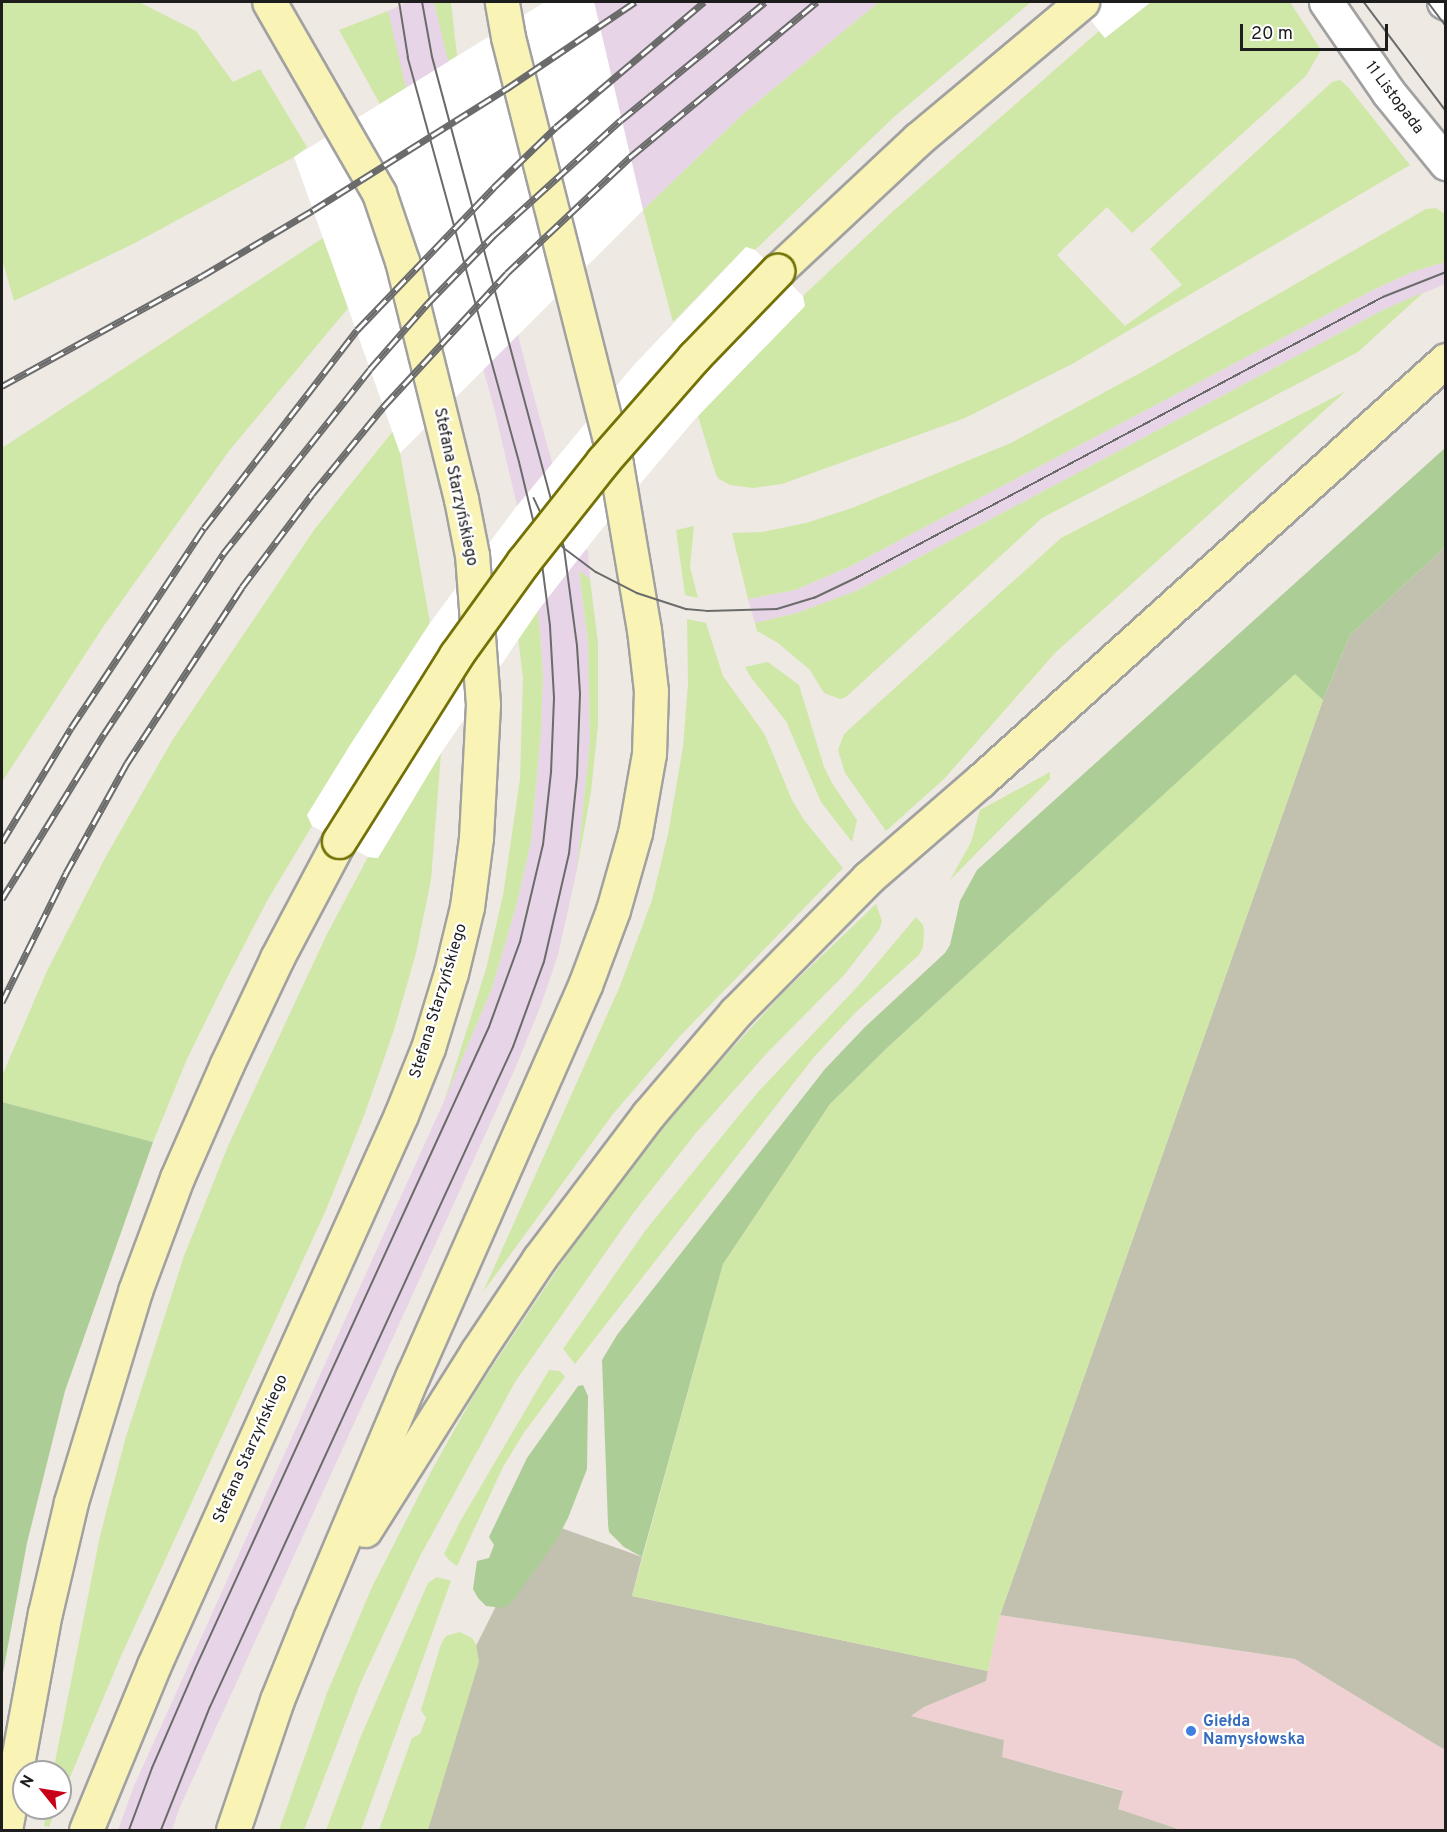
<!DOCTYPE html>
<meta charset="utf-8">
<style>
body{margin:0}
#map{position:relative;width:1447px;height:1832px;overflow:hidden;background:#eee9e2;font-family:Overpass,sans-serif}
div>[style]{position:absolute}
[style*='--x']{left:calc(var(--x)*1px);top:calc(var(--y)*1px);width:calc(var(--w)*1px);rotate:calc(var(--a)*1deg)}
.commercial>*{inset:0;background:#efd1d3}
.industrial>*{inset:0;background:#e7d4e6}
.construction>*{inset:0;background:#c2c0ae}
.grass>*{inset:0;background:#cfe8a8}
.forest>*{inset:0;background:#adcd97}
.pier>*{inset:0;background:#fff}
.roads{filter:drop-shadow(2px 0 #a1a1a1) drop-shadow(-2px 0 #a1a1a1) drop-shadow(0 2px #a1a1a1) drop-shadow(0 -2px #a1a1a1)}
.tertiary>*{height:33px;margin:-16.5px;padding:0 16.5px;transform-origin:16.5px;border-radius:16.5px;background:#fff}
.secondary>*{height:33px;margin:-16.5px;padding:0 16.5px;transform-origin:16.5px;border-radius:16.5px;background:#f9f4b5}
.tram>*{height:1.5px;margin:-0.75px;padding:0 0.75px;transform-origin:0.75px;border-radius:0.75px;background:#6b6b6b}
.rail>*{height:7px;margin-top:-3.5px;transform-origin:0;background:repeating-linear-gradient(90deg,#fff 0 14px,#6b6b6b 0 28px);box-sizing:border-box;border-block:2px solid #6b6b6b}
.bridges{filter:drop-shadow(2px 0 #727105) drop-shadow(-2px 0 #727105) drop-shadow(0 2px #727105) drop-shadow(0 -2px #727105)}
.secondary-bridge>*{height:33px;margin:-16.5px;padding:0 16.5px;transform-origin:16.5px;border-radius:16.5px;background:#f9f4b5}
.dots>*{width:16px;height:16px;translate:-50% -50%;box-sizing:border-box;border:3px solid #fff;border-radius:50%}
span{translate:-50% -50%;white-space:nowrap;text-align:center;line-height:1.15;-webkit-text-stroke:4.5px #fff;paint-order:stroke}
.street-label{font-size:16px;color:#1d1d1d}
.shop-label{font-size:16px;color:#366cbe;font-weight:700}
.left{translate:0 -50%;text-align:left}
.frame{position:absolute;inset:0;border:3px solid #1d1d1d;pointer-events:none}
.north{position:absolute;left:12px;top:1760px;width:60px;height:60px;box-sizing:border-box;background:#fff;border:2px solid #a5a5a5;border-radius:50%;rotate:300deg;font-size:16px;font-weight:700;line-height:24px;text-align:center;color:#1d1d1d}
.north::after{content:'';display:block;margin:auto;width:21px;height:27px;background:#c80118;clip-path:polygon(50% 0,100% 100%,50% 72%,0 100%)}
.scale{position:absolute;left:1240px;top:24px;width:148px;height:27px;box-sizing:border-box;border:3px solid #1d1d1d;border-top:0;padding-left:8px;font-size:18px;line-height:21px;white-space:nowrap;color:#1d1d1d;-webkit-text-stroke:4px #fff;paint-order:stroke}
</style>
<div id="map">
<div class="commercial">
<div style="clip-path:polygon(1000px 1615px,1295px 1659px,1445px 1750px,1445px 1830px,1181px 1830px,1117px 1809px,1122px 1790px,1001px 1757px,1004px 1740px,911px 1716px,924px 1707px,986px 1681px)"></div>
</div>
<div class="industrial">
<div style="clip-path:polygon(408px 2px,434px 2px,531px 386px,574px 543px,588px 551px,590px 579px,579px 572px,588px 642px,590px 740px,577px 869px,558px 955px,541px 1005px,514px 1071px,179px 1809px,172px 1830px,118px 1830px,134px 1786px,445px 1099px,492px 988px,517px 903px,531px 841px,541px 730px,543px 674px,538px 610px,532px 569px,495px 412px,402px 73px,388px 11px)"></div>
<div style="clip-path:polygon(594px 2px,879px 2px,743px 114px,643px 210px)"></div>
<div style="clip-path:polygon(1445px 262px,1445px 284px,1383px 310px,854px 592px,797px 613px,755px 623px,748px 599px,795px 590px,851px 566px,1373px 290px,1412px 272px)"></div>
</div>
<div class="construction">
<div style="clip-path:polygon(1445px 547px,1445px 1750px,1295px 1659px,1000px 1615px,1323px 700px,1350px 635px)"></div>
<div style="clip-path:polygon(539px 1520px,642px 1557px,632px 1596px,988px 1671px,986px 1681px,924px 1707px,911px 1716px,1004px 1740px,1002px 1757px,1123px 1791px,1118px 1809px,1181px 1830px,406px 1830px,475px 1648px)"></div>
</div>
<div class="grass">
<div style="clip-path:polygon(2px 2px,139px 2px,196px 31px,233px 82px,260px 69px,307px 147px,294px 157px,133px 244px,14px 301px,2px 259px)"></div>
<div style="clip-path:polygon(434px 2px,451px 2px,457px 56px,448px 61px)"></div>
<div style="clip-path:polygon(879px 2px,1031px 2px,895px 116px,755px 250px,746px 247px,673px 322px,643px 210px,743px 114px)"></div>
<div style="clip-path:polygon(1151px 2px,1290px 2px,1321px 50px,1306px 76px,1132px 233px,1107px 207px,1057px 255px,1125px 326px,1182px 285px,1150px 249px,1332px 82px,1340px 80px,1349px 88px,1410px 165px,1072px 364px,965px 418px,782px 484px,753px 488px,730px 485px,719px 479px,716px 475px,698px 416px,804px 306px,803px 296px,891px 213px,1099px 31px,1105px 38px)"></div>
<div style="clip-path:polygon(388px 11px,406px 88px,380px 104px,339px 30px)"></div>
<div style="clip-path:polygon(1436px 208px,1445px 214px,1445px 262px,1412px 272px,1373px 290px,851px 566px,795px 590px,748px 599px,732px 533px,762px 532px,806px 523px,852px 508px,1011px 443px,1151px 367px,1426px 209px)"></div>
<div style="clip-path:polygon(323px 238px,349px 307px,229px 451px,103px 627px,2px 782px,2px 448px)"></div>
<div style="clip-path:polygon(1424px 292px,1358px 352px,1042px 518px,846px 697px,840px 699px,824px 693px,810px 670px,778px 643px,757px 631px,755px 623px,797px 613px,856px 591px,1383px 310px)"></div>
<div style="clip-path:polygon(1346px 391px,1056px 652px,944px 779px,886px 831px,845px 773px,838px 750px,844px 734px,1061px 538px)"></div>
<div style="clip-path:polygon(393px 431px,400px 453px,430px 623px,307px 815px,312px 826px,267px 901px,226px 980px,187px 1059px,153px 1142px,2px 1102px,2px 1076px,47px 971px,105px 858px,173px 739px,314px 530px)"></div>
<div style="clip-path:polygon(694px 526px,690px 567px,698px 598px,685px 595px,676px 530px)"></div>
<div style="clip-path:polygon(579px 571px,590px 579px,598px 643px,598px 726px,591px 792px,577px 869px,590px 740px,588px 642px)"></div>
<div style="clip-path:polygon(538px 610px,543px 674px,541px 730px,531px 841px,517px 903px,492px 988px,445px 1099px,486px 969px,503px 895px,520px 779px,523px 678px,518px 637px)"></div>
<div style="clip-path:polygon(687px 619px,706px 623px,723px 676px,765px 735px,792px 800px,804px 820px,843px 868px,680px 1036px,613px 1114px,483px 1292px,620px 986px,652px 900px,668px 834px,683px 747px,688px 684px)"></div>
<div style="clip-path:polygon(768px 662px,799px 685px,824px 767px,832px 783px,857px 820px,852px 842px,821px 802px,786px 721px,752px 679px,745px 667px)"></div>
<div style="clip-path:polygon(1295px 673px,1323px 700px,1000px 1615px,988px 1671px,632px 1596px,723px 1264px,830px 1104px,888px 1047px)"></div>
<div style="clip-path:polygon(441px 753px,431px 880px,416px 953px,394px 1030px,365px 1113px,326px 1210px,121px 1656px,60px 1801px,60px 1772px,53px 1772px,100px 1536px,125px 1440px,184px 1256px,228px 1146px,327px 934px,368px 857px,378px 858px)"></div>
<div style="clip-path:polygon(1050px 772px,1050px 779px,950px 880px,971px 842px,980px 810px)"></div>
<div style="clip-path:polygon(876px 904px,882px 921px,879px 930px,845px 974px,767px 1053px,696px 1133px,634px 1212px,515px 1382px,419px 1558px,361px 1682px,304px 1830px,279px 1830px,327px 1693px,372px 1587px,433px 1468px,478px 1388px,583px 1231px,679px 1106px,783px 993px)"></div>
<div style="clip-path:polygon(916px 917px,923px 925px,924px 933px,923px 947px,919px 955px,856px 1012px,814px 1057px,575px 1364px,563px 1349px,645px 1231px,758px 1092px,858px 986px)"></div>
<div style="clip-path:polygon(549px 1370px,560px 1371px,565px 1377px,523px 1434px,503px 1467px,457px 1566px,451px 1562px,444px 1554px,461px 1520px)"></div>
<div style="clip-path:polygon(437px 1577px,451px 1581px,361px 1830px,326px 1830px,361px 1736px,428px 1583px)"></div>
<div style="clip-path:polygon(460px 1632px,472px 1638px,476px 1644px,479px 1662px,428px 1830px,379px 1830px,412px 1738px,420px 1734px,426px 1718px,421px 1710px,441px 1644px,446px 1636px)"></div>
<div style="clip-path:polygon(47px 1808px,57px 1808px,49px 1827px,44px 1826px)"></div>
</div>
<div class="forest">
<div style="clip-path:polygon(1445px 448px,1445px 547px,1350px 635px,1323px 700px,1295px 674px,888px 1047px,830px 1104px,723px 1264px,642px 1557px,624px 1547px,609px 1532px,608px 1524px,602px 1360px,617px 1335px,825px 1069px,865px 1027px,945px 953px,950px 945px,960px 901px,977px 870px)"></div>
<div style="clip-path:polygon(2px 1102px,153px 1142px,65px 1391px,27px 1543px,2px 1678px)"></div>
<div style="clip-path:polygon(583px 1385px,588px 1396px,587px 1469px,568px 1518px,557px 1539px,512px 1602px,503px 1608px,486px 1606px,478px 1598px,473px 1589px,477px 1561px,489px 1558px,494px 1545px,489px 1537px,527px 1458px,578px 1386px)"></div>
</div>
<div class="pier">
<div style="clip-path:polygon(545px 2px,594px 2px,643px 210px,400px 453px,294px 157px)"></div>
<div style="clip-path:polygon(1076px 2px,1151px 2px,1105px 38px)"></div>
<div style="clip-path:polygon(746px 247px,755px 250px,803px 296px,805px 306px,695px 419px,597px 535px,540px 608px,441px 753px,378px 858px,368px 857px,312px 826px,307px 815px,352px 742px,430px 623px,516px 507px,633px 366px)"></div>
</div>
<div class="roads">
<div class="tertiary">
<div style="--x:1326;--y:2;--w:109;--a:55.4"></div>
<div style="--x:1388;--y:92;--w:92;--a:50.8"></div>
<div style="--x:1444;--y:2;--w:2;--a:27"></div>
</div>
<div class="secondary">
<div style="--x:777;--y:271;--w:193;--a:-43.1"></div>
<div style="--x:918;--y:139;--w:214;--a:-39.9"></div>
<div style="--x:365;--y:1530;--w:210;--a:-57.8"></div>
<div style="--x:477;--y:1352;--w:112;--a:-56.3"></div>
<div style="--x:539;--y:1259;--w:181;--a:-52.9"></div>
<div style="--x:648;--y:1115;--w:135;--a:-49.5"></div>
<div style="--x:736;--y:1012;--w:188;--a:-45.4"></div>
<div style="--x:868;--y:878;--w:148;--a:-40.9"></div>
<div style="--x:980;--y:781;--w:628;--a:-42.1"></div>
<div style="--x:5;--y:1830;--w:221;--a:-79.6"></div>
<div style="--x:45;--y:1613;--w:114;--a:-76.8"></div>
<div style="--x:71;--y:1502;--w:220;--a:-73.1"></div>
<div style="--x:135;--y:1291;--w:121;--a:-69.6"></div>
<div style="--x:177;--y:1178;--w:124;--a:-66.3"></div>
<div style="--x:227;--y:1064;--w:117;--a:-64.7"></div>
<div style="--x:277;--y:958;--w:132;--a:-62.1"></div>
<div style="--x:86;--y:1830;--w:178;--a:-67.6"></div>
<div style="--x:154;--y:1665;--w:603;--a:-65.82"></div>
<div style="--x:401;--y:1115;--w:72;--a:-68.1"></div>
<div style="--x:428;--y:1048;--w:78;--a:-73"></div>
<div style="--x:451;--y:973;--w:68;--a:-76.4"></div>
<div style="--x:467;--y:907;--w:70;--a:-82.6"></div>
<div style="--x:476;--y:838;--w:134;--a:-87"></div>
<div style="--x:483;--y:704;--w:149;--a:-94.2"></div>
<div style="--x:472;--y:555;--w:57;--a:-101.1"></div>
<div style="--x:461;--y:499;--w:245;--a:-103.9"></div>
<div style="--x:402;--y:261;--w:72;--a:-108.7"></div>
<div style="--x:379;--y:193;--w:220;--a:-119.9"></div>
<div style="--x:233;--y:1830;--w:137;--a:-71.3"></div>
<div style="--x:277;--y:1700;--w:91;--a:-68"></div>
<div style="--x:311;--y:1616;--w:262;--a:-67.1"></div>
<div style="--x:413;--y:1375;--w:426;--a:-66.2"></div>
<div style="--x:585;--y:985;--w:80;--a:-69.5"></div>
<div style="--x:613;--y:910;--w:80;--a:-74.1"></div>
<div style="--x:635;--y:833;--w:80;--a:-80"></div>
<div style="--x:649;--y:754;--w:63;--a:-88.2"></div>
<div style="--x:651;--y:691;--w:61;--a:-96.5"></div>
<div style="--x:644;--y:630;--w:168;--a:-99.6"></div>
<div style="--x:616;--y:464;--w:440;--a:-104.2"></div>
<div style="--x:508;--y:37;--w:36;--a:-100"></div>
</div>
</div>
<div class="tram">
<div style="--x:1364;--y:2;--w:136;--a:53"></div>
<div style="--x:1428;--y:2;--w:30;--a:53"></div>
<div style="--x:534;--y:498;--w:38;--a:65"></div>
<div style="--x:550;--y:532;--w:21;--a:49"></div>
<div style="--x:564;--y:548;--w:40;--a:37"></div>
<div style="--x:596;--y:572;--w:46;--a:27.1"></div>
<div style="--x:637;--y:593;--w:52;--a:18.1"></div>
<div style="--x:686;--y:609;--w:21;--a:5"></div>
<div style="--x:707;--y:611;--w:70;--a:-1.6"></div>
<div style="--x:777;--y:609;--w:39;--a:-17"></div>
<div style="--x:814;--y:598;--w:47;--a:-25.5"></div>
<div style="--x:856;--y:578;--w:597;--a:-28.07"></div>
<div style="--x:1383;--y:297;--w:68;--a:-21.6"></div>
<div style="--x:129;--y:1830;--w:66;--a:-69.6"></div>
<div style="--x:152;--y:1768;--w:108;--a:-66.5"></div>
<div style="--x:195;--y:1669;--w:706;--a:-65.39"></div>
<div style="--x:489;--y:1027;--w:90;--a:-70"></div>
<div style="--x:520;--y:942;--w:100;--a:-76.7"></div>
<div style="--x:543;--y:845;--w:72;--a:-83.7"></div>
<div style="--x:551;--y:773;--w:75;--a:-87.7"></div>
<div style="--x:554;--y:698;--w:72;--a:-93.2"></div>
<div style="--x:550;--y:626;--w:78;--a:-97.4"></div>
<div style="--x:540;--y:549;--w:89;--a:-103.6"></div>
<div style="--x:519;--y:462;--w:419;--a:-105.4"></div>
<div style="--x:408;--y:58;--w:57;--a:-99.1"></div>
<div style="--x:161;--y:1830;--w:132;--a:-68.3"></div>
<div style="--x:210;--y:1707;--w:726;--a:-65.34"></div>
<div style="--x:513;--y:1047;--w:90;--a:-70"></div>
<div style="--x:544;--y:962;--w:111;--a:-77"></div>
<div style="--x:569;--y:854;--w:78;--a:-84.1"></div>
<div style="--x:577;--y:776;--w:82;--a:-87.9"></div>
<div style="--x:580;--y:694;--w:48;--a:-93.6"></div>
<div style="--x:577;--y:646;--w:99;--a:-97.6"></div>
<div style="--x:564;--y:548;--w:508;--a:-105.05"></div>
<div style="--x:432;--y:57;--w:56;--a:-100.3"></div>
</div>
<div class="rail">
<div style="--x:2;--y:386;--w:228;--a:-28.8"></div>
<div style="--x:202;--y:276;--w:129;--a:-30.7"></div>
<div style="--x:313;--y:210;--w:228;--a:-32.1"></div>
<div style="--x:506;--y:89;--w:156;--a:-34"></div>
<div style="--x:2;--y:842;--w:133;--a:-58.8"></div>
<div style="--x:71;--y:728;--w:240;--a:-56.4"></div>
<div style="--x:204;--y:528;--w:250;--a:-52.3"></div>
<div style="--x:357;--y:330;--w:198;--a:-46.2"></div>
<div style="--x:494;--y:187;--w:86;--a:-44.1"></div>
<div style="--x:556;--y:127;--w:194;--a:-40.2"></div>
<div style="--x:2;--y:899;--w:194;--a:-58.3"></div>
<div style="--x:104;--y:734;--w:216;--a:-56.5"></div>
<div style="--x:223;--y:554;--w:236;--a:-51.5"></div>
<div style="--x:370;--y:369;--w:88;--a:-48.7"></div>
<div style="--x:428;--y:303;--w:95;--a:-45.9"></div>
<div style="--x:494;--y:235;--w:171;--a:-42.2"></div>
<div style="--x:621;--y:120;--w:186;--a:-39.3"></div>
<div style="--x:2;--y:1002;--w:144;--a:-63.6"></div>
<div style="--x:66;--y:873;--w:126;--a:-61"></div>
<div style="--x:127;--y:763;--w:210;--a:-56.8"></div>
<div style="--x:242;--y:587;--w:116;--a:-53"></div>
<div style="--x:312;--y:494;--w:114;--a:-50.7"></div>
<div style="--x:384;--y:406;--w:181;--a:-47.2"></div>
<div style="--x:507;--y:273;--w:169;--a:-43.3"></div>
<div style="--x:630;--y:157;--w:243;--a:-39.7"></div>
</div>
<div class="bridges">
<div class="secondary-bridge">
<div style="--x:339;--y:841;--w:220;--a:-57.8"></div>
<div style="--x:456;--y:655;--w:115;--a:-54.2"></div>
<div style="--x:523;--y:562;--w:129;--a:-51.6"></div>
<div style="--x:603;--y:461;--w:138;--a:-48.8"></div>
<div style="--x:694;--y:357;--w:120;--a:-46"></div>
</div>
</div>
<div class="dots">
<div style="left:1191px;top:1731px;background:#3f7fe0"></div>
</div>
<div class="street-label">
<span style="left:1394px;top:98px;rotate:53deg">11 Listopada</span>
<span style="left:455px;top:487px;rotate:78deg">Stefana Starzyńskiego</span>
<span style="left:439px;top:1001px;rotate:-73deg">Stefana Starzyńskiego</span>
<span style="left:251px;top:1449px;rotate:-66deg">Stefana Starzyńskiego</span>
</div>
<div class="shop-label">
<span class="left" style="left:1203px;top:1731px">Giełda<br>Namysłowska</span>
</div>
<div class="frame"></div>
<div class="north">N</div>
<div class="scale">20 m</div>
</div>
